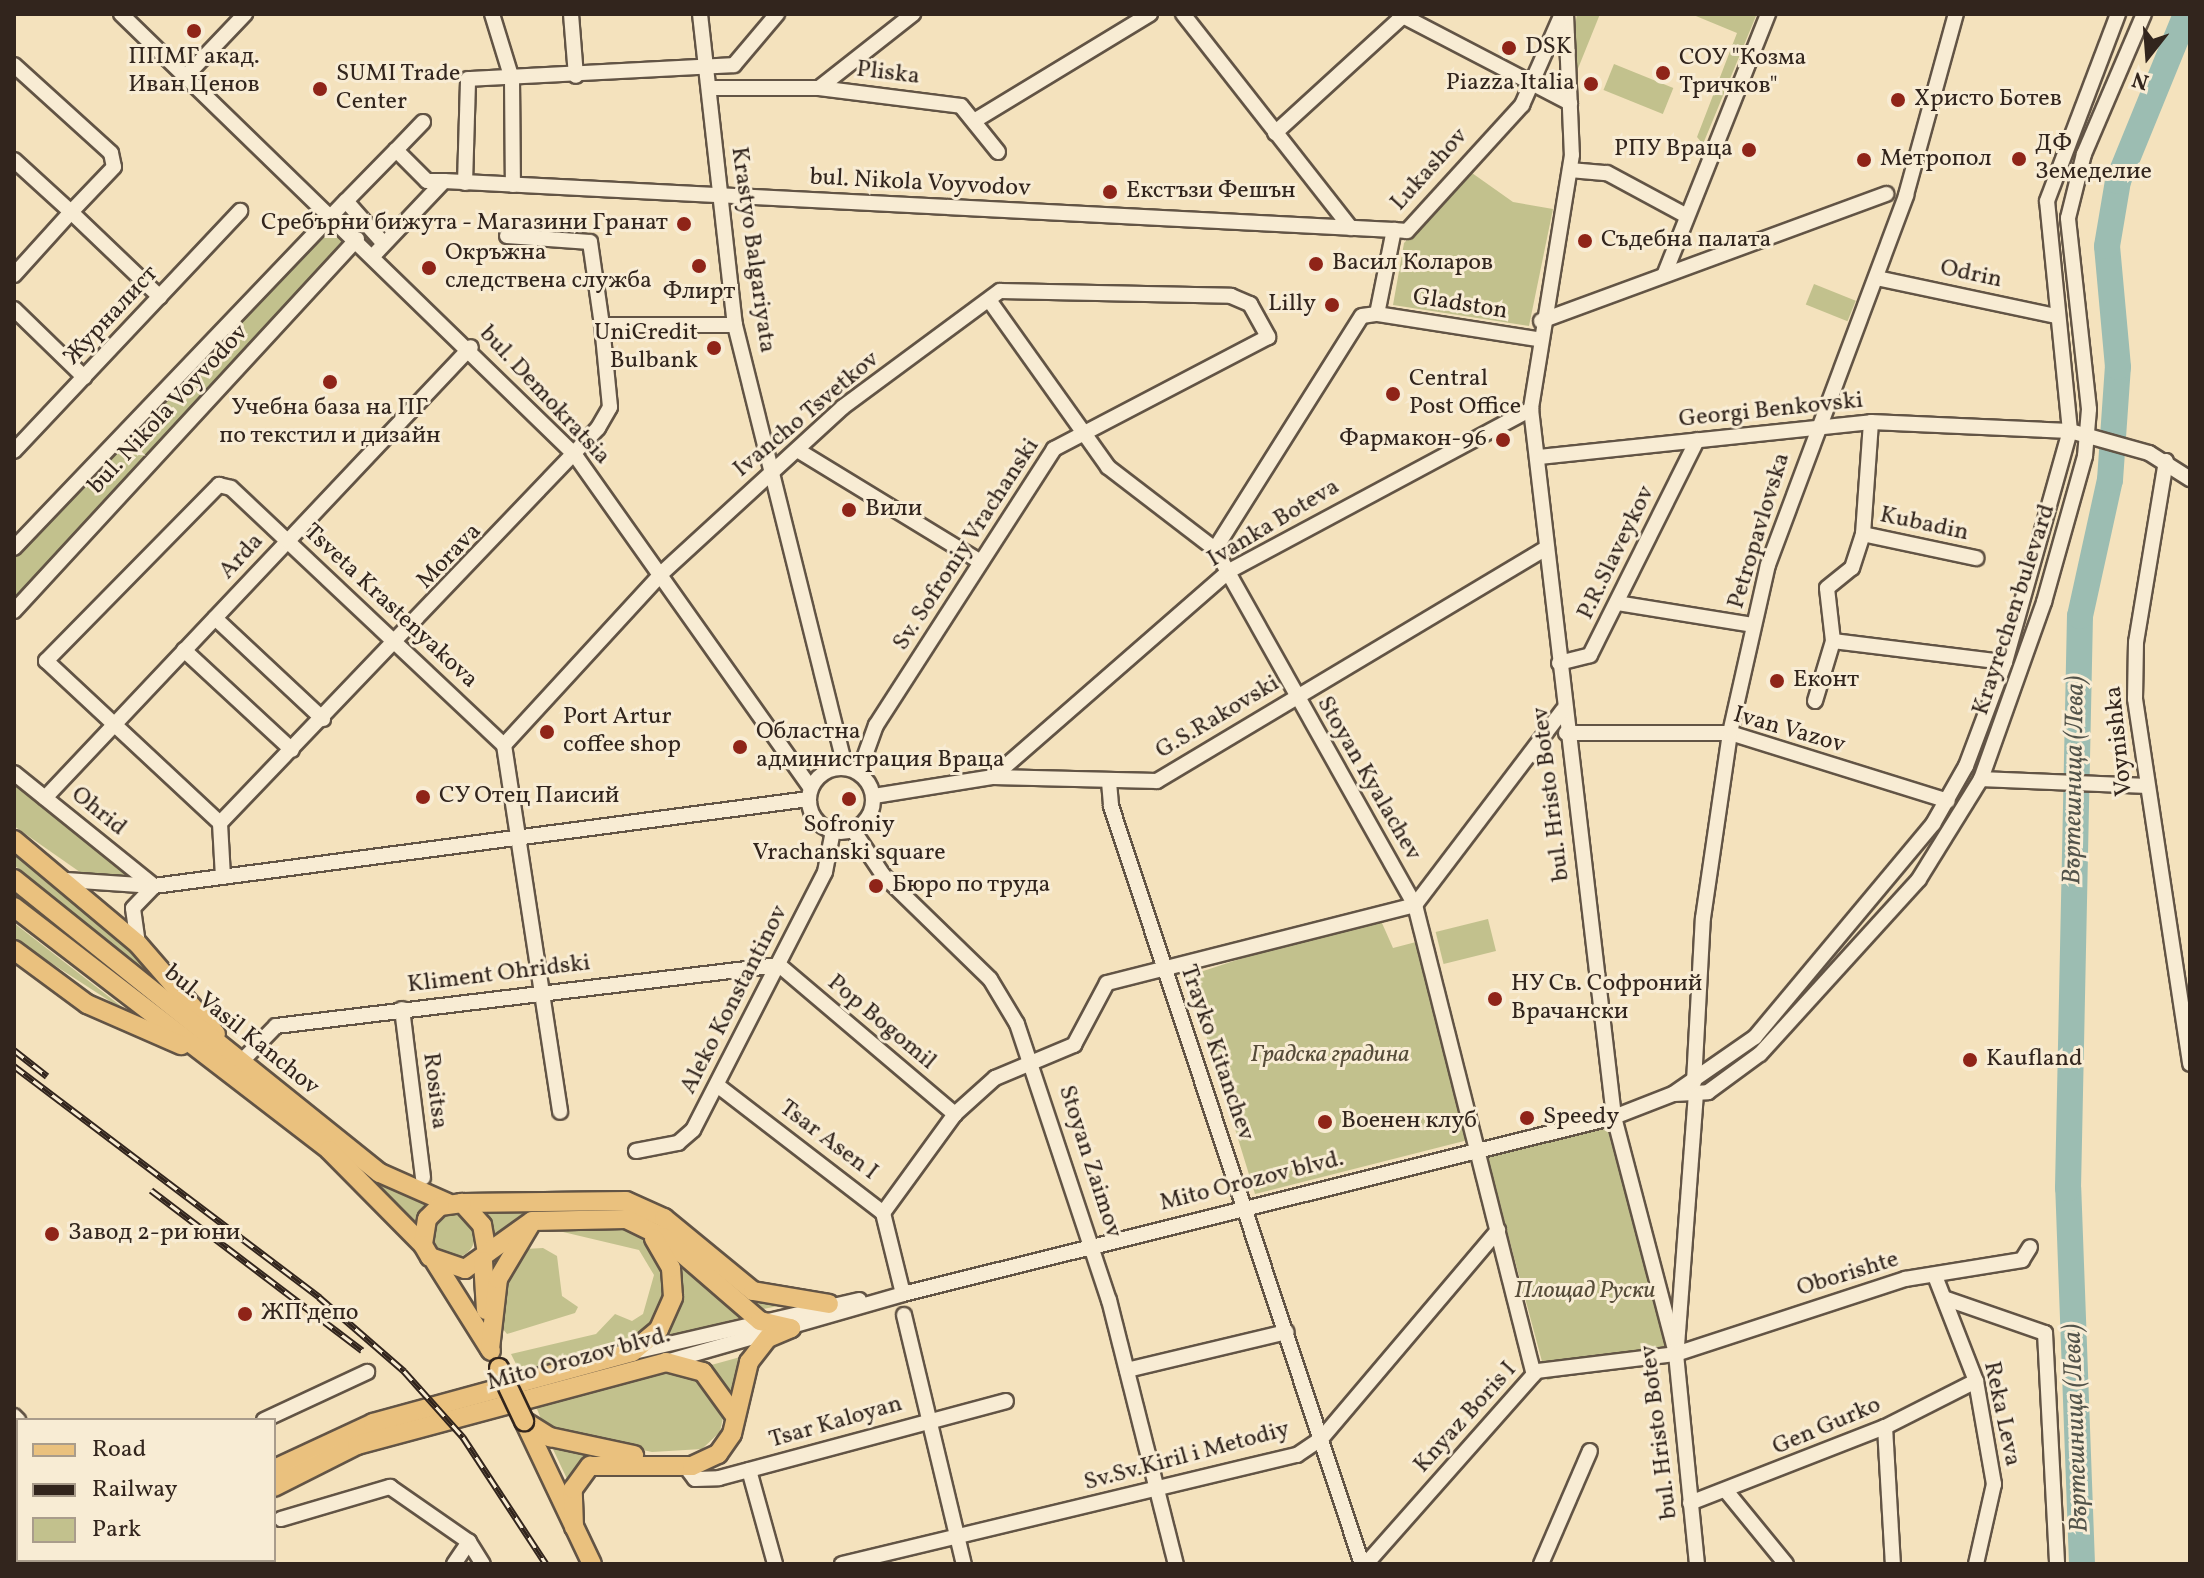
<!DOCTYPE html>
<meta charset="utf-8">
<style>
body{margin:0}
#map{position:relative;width:2204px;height:1578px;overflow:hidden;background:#f4e2bd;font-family:Vollkorn,serif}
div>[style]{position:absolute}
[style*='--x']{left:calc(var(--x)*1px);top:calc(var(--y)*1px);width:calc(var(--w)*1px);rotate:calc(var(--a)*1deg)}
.green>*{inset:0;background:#c2c18d;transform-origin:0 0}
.round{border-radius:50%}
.river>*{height:26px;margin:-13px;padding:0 13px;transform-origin:13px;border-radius:13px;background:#9cbdb2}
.roads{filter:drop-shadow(2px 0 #625445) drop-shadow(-2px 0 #625445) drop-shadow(0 2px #625445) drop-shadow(0 -2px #625445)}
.minor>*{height:14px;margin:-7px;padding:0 7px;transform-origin:7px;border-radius:7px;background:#f8ecd4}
.minor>.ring{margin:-7px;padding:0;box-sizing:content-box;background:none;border:14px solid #f8ecd4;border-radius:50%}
.major>*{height:18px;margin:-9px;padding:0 9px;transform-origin:9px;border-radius:9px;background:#eac17e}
.rail>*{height:7px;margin-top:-3.5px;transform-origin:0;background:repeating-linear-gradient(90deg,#f8ecd4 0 12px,#32251d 0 24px);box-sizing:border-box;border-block:2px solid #32251d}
.bridges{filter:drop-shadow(2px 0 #32251d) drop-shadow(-2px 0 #32251d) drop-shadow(0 2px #32251d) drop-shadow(0 -2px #32251d)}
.major-bridge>*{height:18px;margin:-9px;padding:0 9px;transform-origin:9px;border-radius:9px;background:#eac17e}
.dots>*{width:22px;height:22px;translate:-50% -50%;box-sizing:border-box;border:4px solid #f8ecd4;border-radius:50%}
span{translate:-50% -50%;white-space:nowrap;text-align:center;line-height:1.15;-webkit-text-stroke:6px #f8ecd4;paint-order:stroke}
.poi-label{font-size:24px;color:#32251d}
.left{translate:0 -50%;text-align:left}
.right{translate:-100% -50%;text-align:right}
.street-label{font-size:24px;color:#32251d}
.park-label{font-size:24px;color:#564c39;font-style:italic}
.water-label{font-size:26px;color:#52534a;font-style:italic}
.frame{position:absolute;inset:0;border:16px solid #32251d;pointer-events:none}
.legend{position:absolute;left:16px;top:1418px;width:260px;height:144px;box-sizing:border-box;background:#f8ecd4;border:2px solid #a99c8b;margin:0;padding:10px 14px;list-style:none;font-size:24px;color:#32251d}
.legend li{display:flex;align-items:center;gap:16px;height:40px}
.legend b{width:40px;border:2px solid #a99c8b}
.north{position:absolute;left:2108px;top:16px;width:80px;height:80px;-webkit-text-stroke:6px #f8ecd4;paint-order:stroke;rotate:197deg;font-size:22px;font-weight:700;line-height:32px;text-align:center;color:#32251d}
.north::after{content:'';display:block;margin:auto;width:28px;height:36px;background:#32251d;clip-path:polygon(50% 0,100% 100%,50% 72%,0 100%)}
</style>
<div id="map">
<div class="green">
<div style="clip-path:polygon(1577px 14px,1600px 14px,1577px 71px,1569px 61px)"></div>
<div style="clip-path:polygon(1691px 14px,1756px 16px,1703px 144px,1697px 137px,1737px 33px)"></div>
<div style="left:1614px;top:64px;width:64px;height:28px;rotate:22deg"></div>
<div style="clip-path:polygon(1472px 173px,1513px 202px,1553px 209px,1529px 326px,1393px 305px,1404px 243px)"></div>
<div style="clip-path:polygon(333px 216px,357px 239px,14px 611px,14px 558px)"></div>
<div style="left:1814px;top:284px;width:45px;height:22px;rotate:22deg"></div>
<div style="clip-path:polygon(14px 784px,134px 878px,87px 877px,14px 826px)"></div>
<div style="clip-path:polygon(14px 850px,126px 943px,180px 1001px,14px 865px)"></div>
<div style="clip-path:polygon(1378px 914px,1393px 948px,1416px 942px,1468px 1140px,1255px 1194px,1188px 976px)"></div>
<div style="left:1488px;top:919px;width:33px;height:54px;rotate:76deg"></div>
<div style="clip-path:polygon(14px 923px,139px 1020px,14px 939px)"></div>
<div style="left:1607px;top:1125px;width:231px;height:124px;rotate:75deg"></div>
<div style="clip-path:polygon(369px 1174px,428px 1202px,415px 1225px)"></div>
<div style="clip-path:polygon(596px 1204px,655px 1219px,749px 1296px,778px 1306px,758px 1310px,632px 1214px,550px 1209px,495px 1236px,481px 1209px)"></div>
<div class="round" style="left:431px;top:1214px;width:44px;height:44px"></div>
<div style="clip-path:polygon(613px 1222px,641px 1234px,663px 1267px,662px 1304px,652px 1325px,625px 1347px,521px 1374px,511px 1354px,596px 1334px,615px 1314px,632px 1321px,643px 1314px,654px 1275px,639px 1250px,542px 1227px)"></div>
<div style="clip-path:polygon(543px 1248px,557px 1256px,562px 1296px,578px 1307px,575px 1313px,507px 1334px,498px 1323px,501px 1282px,525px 1249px)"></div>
<div style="clip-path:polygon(675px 1256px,747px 1316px,661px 1338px,678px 1306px)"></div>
<div style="clip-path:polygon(744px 1356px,731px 1395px,704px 1367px)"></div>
<div style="clip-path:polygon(673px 1371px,702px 1380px,724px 1413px,720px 1432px,702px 1449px,652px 1452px,545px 1429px,535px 1404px)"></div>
<div style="clip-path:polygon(551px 1445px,648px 1463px,579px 1466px,568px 1481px)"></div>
</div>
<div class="river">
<div style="--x:2082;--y:1564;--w:376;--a:-92.1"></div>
<div style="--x:2068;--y:1188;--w:572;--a:-88.8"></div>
<div style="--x:2080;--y:616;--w:139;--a:-77.6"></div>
<div style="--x:2110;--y:480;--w:113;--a:-86"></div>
<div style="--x:2118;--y:367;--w:121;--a:-95.2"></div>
<div style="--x:2107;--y:246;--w:66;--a:-80.4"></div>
<div style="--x:2118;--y:181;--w:180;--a:-67.8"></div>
</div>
<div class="roads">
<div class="minor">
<div style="--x:121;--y:14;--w:633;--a:44.17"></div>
<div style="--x:575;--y:455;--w:408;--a:54.7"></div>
<div style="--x:492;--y:14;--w:68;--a:72.9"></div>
<div style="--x:512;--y:79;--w:106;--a:89.5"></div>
<div style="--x:571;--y:14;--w:62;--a:85.4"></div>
<div style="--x:700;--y:14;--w:313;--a:83.6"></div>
<div style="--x:735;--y:325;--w:455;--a:76"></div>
<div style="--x:1183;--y:14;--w:272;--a:51.9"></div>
<div style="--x:1399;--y:14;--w:193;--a:27.5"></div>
<div style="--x:1566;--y:14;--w:141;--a:87.6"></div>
<div style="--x:1572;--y:155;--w:257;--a:99.2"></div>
<div style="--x:1531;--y:409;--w:713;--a:83.31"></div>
<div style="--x:1614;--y:1117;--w:245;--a:75.3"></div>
<div style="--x:1676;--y:1354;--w:211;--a:84.3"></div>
<div style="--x:14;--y:65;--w:131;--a:42.2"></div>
<div style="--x:111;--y:153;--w:14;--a:78"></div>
<div style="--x:114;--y:167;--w:62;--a:133.7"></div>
<div style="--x:71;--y:212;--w:123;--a:43.7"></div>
<div style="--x:186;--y:76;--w:86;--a:-46.4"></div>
<div style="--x:710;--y:88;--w:109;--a:0"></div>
<div style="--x:819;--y:88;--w:143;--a:7.2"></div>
<div style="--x:961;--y:106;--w:59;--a:51.2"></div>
<div style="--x:819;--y:88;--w:120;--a:-38.2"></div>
<div style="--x:974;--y:121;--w:206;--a:-31.3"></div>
<div style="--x:1275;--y:133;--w:169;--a:-42.4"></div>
<div style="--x:396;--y:150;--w:39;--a:-46"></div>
<div style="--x:14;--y:160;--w:77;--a:42.4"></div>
<div style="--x:71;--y:212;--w:85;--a:132.1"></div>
<div style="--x:1570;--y:170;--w:37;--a:5"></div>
<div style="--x:1607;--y:173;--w:89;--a:28.3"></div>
<div style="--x:444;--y:181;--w:951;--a:2.95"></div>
<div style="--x:465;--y:183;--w:104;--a:-88.3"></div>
<div style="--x:468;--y:79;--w:266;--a:-3"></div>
<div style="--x:734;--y:65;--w:67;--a:-49.9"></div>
<div style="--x:507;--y:236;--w:83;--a:4.1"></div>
<div style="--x:590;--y:242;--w:84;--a:81.8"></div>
<div style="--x:602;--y:325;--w:133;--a:0"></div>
<div style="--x:374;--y:255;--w:102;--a:-46.6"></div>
<div style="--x:444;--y:181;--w:17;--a:180"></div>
<div style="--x:427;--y:181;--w:44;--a:-135"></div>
<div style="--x:396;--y:150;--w:71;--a:134.4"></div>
<div style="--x:346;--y:201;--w:57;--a:48.5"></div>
<div style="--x:1665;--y:273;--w:279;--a:-68.3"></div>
<div style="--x:1877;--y:278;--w:183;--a:12"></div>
<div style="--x:989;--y:300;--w:205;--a:54.5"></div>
<div style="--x:1108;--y:467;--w:135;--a:37.5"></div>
<div style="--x:1215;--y:549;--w:408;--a:60.7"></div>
<div style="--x:1415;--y:905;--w:484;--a:75.8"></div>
<div style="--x:14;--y:309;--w:98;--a:44.2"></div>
<div style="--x:1377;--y:314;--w:162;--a:8.9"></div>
<div style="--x:1541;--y:321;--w:368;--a:-20.2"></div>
<div style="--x:14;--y:451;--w:330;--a:-46.7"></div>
<div style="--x:799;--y:451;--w:213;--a:31.4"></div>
<div style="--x:1539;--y:457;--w:334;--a:-6"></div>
<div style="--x:1871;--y:422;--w:199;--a:2.6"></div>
<div style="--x:2070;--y:431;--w:82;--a:15.6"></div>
<div style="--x:2149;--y:453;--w:49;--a:32.4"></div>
<div style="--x:2166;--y:461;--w:183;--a:99.4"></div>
<div style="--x:2136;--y:642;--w:57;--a:91"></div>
<div style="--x:2135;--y:699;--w:369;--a:81.4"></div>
<div style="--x:1863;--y:534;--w:116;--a:12"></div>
<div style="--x:14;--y:548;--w:480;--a:-46.3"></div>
<div style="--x:1215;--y:549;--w:275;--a:-57.8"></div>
<div style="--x:1362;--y:316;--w:15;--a:-8"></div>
<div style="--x:1377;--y:314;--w:86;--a:-78.6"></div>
<div style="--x:1394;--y:230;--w:13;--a:4"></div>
<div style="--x:1407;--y:231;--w:171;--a:-47.6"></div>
<div style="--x:1522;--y:105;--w:99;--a:-66.3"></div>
<div style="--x:1617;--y:603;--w:138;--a:9.2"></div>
<div style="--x:14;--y:611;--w:506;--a:-47.32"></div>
<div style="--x:215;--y:618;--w:148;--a:43.1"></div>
<div style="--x:1833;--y:641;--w:173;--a:7"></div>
<div style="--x:184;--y:650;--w:147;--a:42.8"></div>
<div style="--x:1559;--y:663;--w:32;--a:-14"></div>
<div style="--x:1590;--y:655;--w:240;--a:-63.5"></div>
<div style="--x:1815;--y:701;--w:63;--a:-73.3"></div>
<div style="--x:1833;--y:641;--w:53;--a:-96.5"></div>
<div style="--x:1827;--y:588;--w:32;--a:-39"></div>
<div style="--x:1852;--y:568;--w:36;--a:-72"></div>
<div style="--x:1863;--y:534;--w:112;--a:-85.9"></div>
<div style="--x:1566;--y:733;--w:164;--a:0"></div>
<div style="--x:1730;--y:733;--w:228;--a:17.3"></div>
<div style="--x:504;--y:745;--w:235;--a:-47.4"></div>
<div style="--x:663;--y:572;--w:244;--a:-42.5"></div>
<div style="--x:843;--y:407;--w:195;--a:-36.5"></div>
<div style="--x:1000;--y:291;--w:231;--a:1.2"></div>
<div style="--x:1231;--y:296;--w:21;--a:23"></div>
<div style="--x:1250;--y:304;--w:38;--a:61"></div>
<div style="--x:1268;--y:337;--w:242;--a:152.4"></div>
<div style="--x:1054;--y:449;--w:328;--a:122.8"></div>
<div style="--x:876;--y:725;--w:50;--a:109.9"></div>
<div class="ring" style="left:809px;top:768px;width:50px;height:50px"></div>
<div style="--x:14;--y:773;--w:180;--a:38.9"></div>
<div style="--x:993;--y:777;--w:313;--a:-41.1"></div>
<div style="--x:1229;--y:571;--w:343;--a:-28.2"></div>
<div style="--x:1981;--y:779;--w:166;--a:2.4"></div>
<div style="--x:1109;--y:782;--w:24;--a:85"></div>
<div style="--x:1111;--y:806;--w:798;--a:71.68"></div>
<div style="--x:874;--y:796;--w:121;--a:-9.1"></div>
<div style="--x:993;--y:777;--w:164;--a:1.4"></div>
<div style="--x:1157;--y:781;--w:454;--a:-30.9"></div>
<div style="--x:45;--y:798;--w:620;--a:-46.63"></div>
<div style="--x:220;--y:823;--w:547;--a:-46.26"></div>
<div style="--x:598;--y:428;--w:24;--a:-60"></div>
<div style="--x:610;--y:407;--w:82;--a:-95.6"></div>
<div style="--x:853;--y:830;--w:54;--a:56.3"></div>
<div style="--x:883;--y:875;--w:149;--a:44.2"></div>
<div style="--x:990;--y:979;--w:52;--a:59"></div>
<div style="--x:1017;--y:1024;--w:291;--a:71.6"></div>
<div style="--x:1109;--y:1300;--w:272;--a:75.8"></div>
<div style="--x:223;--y:877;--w:54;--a:-93.2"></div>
<div style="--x:220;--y:823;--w:238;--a:-137"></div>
<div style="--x:46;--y:661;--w:247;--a:-45.5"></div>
<div style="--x:219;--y:485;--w:12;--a:14"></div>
<div style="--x:231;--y:488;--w:375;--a:43.3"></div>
<div style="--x:504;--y:745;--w:371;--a:81.3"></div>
<div style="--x:66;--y:880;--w:88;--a:3.9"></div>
<div style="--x:154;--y:886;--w:661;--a:-7.57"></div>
<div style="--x:138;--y:944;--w:36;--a:-98"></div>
<div style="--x:133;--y:908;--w:30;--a:-46"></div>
<div style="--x:402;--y:1009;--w:170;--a:82.9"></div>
<div style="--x:241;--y:1062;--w:50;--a:-45.8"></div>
<div style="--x:276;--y:1026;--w:507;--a:-6.91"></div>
<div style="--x:779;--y:965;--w:231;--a:40.3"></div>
<div style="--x:1694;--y:1082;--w:164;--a:-86.9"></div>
<div style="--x:1703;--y:918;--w:187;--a:-81.7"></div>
<div style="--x:1730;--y:733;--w:172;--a:-77.3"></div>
<div style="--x:1768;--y:565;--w:395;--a:-69.5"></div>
<div style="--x:1906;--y:195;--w:188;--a:-74.6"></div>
<div style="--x:717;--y:1085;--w:210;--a:37.6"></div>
<div style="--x:883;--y:1213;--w:83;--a:76.1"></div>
<div style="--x:1674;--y:1094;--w:34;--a:-3"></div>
<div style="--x:1708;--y:1092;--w:64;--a:-36.2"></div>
<div style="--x:1760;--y:1054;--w:236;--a:-47.7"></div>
<div style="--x:1919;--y:879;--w:118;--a:-58.2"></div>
<div style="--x:1981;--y:779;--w:188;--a:-70.4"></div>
<div style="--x:2044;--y:602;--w:152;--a:-74.3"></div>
<div style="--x:2085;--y:456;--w:47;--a:-85.1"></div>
<div style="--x:2089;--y:409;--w:192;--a:-96.3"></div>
<div style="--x:2068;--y:218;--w:66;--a:-76"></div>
<div style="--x:2084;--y:154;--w:152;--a:-66.8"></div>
<div style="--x:636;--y:1151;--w:43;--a:-10.8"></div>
<div style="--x:678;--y:1143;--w:20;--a:-41"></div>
<div style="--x:693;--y:1130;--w:290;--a:-62.9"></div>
<div style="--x:825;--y:872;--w:42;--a:-79"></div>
<div style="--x:883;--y:1213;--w:122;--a:-54"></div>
<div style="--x:955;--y:1114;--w:54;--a:-42"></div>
<div style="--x:995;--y:1078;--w:86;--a:-22.7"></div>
<div style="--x:1074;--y:1045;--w:70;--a:-62"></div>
<div style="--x:1107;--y:983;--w:318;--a:-14.2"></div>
<div style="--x:1415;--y:905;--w:245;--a:-52.8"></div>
<div style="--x:1935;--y:1276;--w:113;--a:68.7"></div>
<div style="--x:1976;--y:1381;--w:105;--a:80.1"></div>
<div style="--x:1994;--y:1484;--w:82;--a:102.7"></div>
<div style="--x:1944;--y:1298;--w:107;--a:19.1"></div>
<div style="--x:2045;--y:1333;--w:231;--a:87"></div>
<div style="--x:904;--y:1315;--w:256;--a:76.5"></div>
<div style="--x:1677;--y:1346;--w:251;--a:-85.7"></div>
<div style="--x:634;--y:1352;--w:231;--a:-13"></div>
<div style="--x:666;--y:1362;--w:247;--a:-16"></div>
<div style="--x:903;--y:1294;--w:733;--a:-13.98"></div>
<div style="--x:1614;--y:1117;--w:63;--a:-21.3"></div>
<div style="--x:1673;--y:1094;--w:100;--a:-34.8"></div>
<div style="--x:1755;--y:1037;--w:278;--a:-50.1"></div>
<div style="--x:1933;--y:824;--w:67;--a:-60.4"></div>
<div style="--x:1966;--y:766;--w:111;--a:-69.4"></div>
<div style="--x:2005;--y:662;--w:240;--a:-74.3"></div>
<div style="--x:2070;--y:431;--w:231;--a:-95.7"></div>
<div style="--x:2047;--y:201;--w:200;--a:-69.2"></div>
<div style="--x:1127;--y:1370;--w:164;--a:-13.4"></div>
<div style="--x:14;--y:1416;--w:6;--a:45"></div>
<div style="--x:264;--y:1420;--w:114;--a:-25"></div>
<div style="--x:1885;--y:1427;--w:137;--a:86.7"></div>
<div style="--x:686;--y:1467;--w:15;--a:53"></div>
<div style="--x:695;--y:1479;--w:24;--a:-2"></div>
<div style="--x:719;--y:1478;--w:297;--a:-15"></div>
<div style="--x:749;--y:1470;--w:98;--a:74.5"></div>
<div style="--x:1727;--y:1492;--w:93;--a:50.7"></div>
<div style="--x:1690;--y:1503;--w:209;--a:-21.3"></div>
<div style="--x:1885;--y:1427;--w:102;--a:-26.8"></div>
<div style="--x:281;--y:1519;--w:114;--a:-16.4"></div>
<div style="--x:390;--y:1487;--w:96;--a:34.8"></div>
<div style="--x:469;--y:1542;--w:26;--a:58"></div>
<div style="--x:454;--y:1564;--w:27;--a:-56"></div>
<div style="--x:842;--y:1564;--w:468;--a:-13.5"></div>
<div style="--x:1297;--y:1455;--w:29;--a:-34"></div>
<div style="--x:1321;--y:1439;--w:274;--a:-49.7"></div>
<div style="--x:1366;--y:1564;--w:258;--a:-48.5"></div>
<div style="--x:1537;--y:1371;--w:140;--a:-7"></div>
<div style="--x:1676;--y:1354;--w:241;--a:-18.1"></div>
<div style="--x:1905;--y:1279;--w:119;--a:-9.2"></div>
<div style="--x:2022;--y:1260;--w:15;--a:-58"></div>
<div style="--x:1541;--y:1564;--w:123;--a:-66.6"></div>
</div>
<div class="major">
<div style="--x:14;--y:840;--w:162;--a:40"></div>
<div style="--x:138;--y:944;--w:119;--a:49.1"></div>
<div style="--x:14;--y:879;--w:469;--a:38.8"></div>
<div style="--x:380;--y:1173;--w:74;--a:23.8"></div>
<div style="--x:14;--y:907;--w:398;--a:37.6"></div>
<div style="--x:329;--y:1150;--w:134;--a:45.3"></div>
<div style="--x:14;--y:950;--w:91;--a:36.5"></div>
<div style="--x:87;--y:1004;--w:103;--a:23.6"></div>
<div style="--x:462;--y:1203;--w:164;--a:-0.7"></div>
<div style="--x:626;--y:1201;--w:42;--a:24.1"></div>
<div style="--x:664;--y:1218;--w:115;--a:39.4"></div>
<div style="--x:753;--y:1291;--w:77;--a:9.7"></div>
<div style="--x:487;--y:1253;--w:28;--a:-100"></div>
<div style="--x:482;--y:1225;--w:30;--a:-132"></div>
<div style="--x:462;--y:1203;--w:22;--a:172"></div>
<div style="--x:440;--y:1206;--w:18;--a:135"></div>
<div style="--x:427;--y:1219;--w:26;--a:99"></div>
<div style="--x:423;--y:1245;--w:14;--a:60"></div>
<div style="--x:430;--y:1257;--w:37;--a:19"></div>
<div style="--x:465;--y:1269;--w:82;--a:-35.6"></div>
<div style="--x:532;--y:1221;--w:94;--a:-1.2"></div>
<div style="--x:626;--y:1219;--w:41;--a:25.9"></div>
<div style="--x:663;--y:1237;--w:128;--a:40.9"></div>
<div style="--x:760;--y:1321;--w:32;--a:13"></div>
<div style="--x:483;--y:1261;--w:49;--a:86.5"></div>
<div style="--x:435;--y:1262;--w:105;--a:57.8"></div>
<div style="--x:490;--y:1349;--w:70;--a:-83.5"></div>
<div style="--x:498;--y:1279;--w:63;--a:-59.3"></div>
<div style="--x:524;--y:1421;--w:31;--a:32"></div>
<div style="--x:550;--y:1437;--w:86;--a:12.1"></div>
<div style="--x:525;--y:1423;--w:156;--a:64.6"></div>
<div style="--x:274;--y:1469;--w:109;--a:-24.9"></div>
<div style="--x:373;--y:1423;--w:269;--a:-15.3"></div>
<div style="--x:632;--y:1352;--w:35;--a:-40"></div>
<div style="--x:659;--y:1329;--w:35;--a:-66"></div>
<div style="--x:673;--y:1297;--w:29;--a:-94"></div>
<div style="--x:671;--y:1268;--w:34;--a:-120"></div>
<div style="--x:274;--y:1487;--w:93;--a:-26.8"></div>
<div style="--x:357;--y:1445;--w:320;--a:-15"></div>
<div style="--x:666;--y:1362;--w:38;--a:15"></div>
<div style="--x:703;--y:1372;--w:54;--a:54"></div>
<div style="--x:574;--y:1527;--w:38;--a:-92"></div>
<div style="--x:573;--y:1489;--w:29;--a:-54"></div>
<div style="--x:590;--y:1466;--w:102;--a:0"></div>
<div style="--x:692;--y:1466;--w:29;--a:-25"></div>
<div style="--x:718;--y:1454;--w:24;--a:-55"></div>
<div style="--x:732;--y:1434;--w:74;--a:-76.7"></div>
<div style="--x:749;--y:1362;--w:31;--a:-52"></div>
<div style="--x:768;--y:1338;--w:25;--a:-23"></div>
<div style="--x:168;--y:1564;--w:5;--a:-53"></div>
<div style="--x:185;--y:1564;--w:6;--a:-45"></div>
</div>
</div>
<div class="rail">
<div style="--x:14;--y:1050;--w:42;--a:38.2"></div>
<div style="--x:14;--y:1066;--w:383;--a:37.1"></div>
<div style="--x:319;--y:1297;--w:113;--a:41"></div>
<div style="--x:404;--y:1371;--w:89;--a:48.2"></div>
<div style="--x:463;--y:1437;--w:152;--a:56.8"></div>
<div style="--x:151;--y:1190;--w:265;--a:37.2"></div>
</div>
<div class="bridges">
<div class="major-bridge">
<div style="--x:499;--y:1368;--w:59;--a:64.7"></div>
</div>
</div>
<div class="dots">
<div style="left:194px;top:31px;background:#8f2418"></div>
<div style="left:1509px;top:48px;background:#8f2418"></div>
<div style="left:1663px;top:73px;background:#8f2418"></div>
<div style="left:1591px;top:84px;background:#8f2418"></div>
<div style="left:320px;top:89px;background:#8f2418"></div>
<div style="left:1898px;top:100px;background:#8f2418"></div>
<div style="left:1749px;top:150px;background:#8f2418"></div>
<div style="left:2019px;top:159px;background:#8f2418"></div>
<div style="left:1864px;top:160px;background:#8f2418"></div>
<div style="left:1110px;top:192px;background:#8f2418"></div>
<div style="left:684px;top:224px;background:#8f2418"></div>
<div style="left:1585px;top:241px;background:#8f2418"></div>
<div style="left:1316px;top:264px;background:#8f2418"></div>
<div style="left:699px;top:266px;background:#8f2418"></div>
<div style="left:429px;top:268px;background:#8f2418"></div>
<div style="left:1332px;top:305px;background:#8f2418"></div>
<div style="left:714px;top:348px;background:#8f2418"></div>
<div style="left:330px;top:382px;background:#8f2418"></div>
<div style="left:1393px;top:394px;background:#8f2418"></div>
<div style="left:1503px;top:440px;background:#8f2418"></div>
<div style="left:849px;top:510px;background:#8f2418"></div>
<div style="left:1777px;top:681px;background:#8f2418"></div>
<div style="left:547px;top:732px;background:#8f2418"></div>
<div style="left:740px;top:747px;background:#8f2418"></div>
<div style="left:423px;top:797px;background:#8f2418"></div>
<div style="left:849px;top:799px;background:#8f2418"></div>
<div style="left:876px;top:886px;background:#8f2418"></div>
<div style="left:1495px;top:999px;background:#8f2418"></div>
<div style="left:1970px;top:1060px;background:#8f2418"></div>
<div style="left:1527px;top:1118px;background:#8f2418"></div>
<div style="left:1325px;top:1122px;background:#8f2418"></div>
<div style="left:52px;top:1234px;background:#8f2418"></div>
<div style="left:245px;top:1314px;background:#8f2418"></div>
</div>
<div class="poi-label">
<span class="left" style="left:1525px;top:48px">DSK</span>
<span style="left:194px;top:72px">ППМГ акад.<br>Иван Ценов</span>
<span class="left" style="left:1679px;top:73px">СОУ "Козма<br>Тричков"</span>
<span class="left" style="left:336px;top:89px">SUMI Trade<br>Center</span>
<span class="right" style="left:1575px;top:84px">Piazza Italia</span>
<span class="left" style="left:1914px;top:100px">Христо Ботев</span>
<span class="left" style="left:2035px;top:159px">ДФ<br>Земеделие</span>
<span class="right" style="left:1733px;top:150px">РПУ Враца</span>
<span class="left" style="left:1880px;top:160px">Метропол</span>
<span class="left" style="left:1126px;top:192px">Екстъзи Фешън</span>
<span class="right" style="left:668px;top:224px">Сребърни бижута - Магазини Гранат</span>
<span class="left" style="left:1601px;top:241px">Съдебна палата</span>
<span class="left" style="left:445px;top:268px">Окръжна<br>следствена служба</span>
<span class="left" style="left:1332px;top:264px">Васил Коларов</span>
<span style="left:699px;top:293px">Флирт</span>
<span class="right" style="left:1316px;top:305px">Lilly</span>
<span class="right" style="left:698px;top:348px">UniCredit<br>Bulbank</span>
<span class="left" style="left:1409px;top:394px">Central<br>Post Office</span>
<span style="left:330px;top:423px">Учебна база на ПГ<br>по текстил и дизайн</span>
<span class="right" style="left:1487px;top:440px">Фармакон-96</span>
<span class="left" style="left:865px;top:510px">Вили</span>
<span class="left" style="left:1793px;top:681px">Еконт</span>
<span class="left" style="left:563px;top:732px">Port Artur<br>coffee shop</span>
<span class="left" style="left:756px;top:747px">Областна<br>администрация Враца</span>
<span class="left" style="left:439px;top:797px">СУ Отец Паисий</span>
<span style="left:849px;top:840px">Sofroniy<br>Vrachanski square</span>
<span class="left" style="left:892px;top:886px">Бюро по труда</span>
<span class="left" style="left:1511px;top:999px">НУ Св. Софроний<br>Врачански</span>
<span class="left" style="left:1986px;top:1060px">Kaufland</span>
<span class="left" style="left:1543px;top:1118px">Speedy</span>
<span class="left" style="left:1341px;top:1122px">Военен клуб</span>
<span class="left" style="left:68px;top:1234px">Завод 2-ри юни</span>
<span class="left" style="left:261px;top:1314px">ЖП депо</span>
</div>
<div class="street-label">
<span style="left:888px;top:74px;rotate:7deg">Pliska</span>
<span style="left:1430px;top:170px;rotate:-48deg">Lukashov</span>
<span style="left:920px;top:184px;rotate:3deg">bul. Nikola Voyvodov</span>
<span style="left:752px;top:250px;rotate:82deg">Krastyo Balgariyata</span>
<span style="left:1971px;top:275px;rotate:12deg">Odrin</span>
<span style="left:1460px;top:305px;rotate:9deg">Gladston</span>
<span style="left:112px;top:316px;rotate:-47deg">Журналист</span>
<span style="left:544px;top:396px;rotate:47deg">bul. Demokratsia</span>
<span style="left:169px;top:410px;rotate:-47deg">bul. Nikola Voyvodov</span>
<span style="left:1771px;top:411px;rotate:-6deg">Georgi Benkovski</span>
<span style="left:807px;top:415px;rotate:-40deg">Ivancho Tsvetkov</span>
<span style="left:1274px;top:524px;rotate:-31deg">Ivanka Boteva</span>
<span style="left:1924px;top:525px;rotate:12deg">Kubadin</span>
<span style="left:1760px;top:531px;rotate:-73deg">Petropavlovska</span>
<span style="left:967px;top:545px;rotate:-57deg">Sv. Sofroniy Vrachanski</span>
<span style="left:1617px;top:553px;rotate:-64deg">P.R.Slaveykov</span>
<span style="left:242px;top:557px;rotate:-47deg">Arda</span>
<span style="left:450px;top:557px;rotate:-46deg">Morava</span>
<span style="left:390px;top:607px;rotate:43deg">Tsveta Krastenyakova</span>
<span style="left:2015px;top:610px;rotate:-72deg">Krayrechen bulevard</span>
<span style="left:1218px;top:718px;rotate:-31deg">G.S.Rakovski</span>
<span style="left:1789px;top:731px;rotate:16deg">Ivan Vazov</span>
<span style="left:2120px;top:741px;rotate:-96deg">Voynishka</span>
<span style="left:1368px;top:779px;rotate:60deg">Stoyan Kyalachev</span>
<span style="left:1552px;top:794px;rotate:-97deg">bul. Hristo Botev</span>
<span style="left:98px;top:812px;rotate:39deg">Ohrid</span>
<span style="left:499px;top:975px;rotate:-7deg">Kliment Ohridski</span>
<span style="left:735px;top:1000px;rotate:-63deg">Aleko Konstantinov</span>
<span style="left:881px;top:1023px;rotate:40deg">Pop Bogomil</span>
<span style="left:241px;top:1031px;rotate:39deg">bul. Vasil Kanchov</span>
<span style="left:1216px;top:1053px;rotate:71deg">Trayko Kitanchev</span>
<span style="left:434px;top:1091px;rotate:83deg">Rositsa</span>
<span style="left:828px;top:1141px;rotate:37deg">Tsar Asen I</span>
<span style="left:1089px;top:1162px;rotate:72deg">Stoyan Zaimov</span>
<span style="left:1252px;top:1182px;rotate:-14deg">Mito Orozov blvd.</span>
<span style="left:1848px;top:1275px;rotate:-17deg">Oborishte</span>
<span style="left:579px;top:1360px;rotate:-15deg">Mito Orozov blvd.</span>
<span style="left:2001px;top:1414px;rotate:78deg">Reka Leva</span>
<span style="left:1466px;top:1418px;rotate:-48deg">Knyaz Boris I</span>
<span style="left:836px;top:1423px;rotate:-16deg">Tsar Kaloyan</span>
<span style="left:1827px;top:1427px;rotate:-23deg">Gen Gurko</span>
<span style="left:1660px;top:1432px;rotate:-97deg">bul. Hristo Botev</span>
<span style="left:1187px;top:1457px;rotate:-15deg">Sv.Sv.Kiril i Metodiy</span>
</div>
<div class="park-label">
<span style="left:1330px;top:1056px">Градска градина</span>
<span style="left:1585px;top:1292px">Площад Руски</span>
</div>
<div class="water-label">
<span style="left:2075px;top:780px;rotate:-89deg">Въртешница (Лева)</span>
<span style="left:2077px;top:1428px;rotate:-92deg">Въртешница (Лева)</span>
</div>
<div class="frame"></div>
<ul class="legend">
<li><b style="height:10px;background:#eac17e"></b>Road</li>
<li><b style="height:10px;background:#32251d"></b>Railway</li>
<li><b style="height:22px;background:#c2c18d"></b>Park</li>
</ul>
<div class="north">N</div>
</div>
